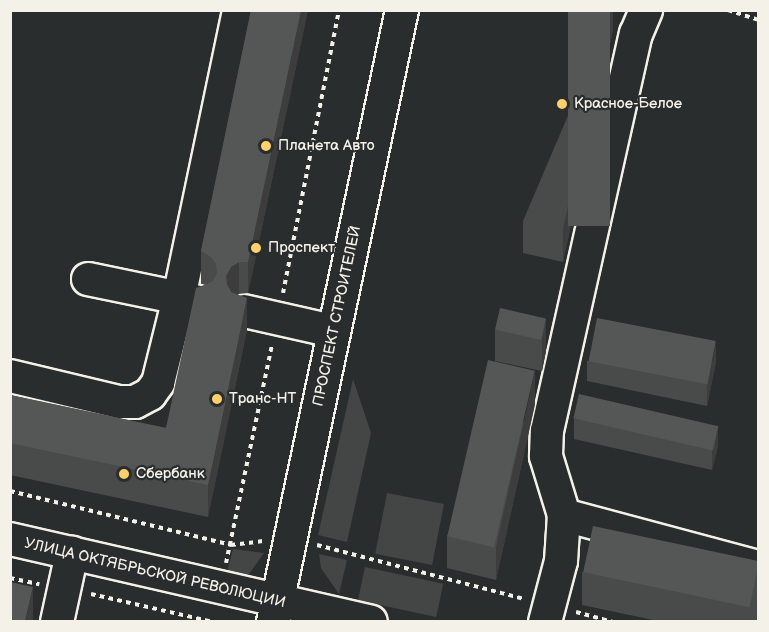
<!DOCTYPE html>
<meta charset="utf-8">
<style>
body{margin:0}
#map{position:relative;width:769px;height:632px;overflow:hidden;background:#2a2d2e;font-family:"Balsamiq Sans",sans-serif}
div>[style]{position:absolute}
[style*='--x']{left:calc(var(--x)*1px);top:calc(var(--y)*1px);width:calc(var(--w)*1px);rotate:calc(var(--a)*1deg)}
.green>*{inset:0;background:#444645;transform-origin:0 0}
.path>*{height:4px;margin-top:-2px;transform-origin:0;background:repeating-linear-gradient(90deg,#f4f1e8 0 4.5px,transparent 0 9px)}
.roads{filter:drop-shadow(2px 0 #f4f1e8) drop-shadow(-2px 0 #f4f1e8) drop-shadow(0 2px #f4f1e8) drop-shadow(0 -2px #f4f1e8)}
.minor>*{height:32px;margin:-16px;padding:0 16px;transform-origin:16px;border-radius:16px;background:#2a2d2e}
.wall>*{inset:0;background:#494b4a}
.shaded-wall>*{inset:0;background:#3c3d3c}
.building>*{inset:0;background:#555756;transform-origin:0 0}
.dots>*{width:16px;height:16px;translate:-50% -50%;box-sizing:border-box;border:3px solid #2a2d2e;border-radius:50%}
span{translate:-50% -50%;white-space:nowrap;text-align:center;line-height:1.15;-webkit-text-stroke:4.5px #2a2d2e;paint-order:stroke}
.poi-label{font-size:15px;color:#f4f1e8}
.left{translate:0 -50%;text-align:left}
.street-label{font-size:15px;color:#f4f1e8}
.frame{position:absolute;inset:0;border:12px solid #f4f1e8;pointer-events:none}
</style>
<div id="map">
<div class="green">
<div style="clip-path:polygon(353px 379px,371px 433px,347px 542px,318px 535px)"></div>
<div style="left:387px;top:493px;width:58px;height:62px;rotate:11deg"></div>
<div style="clip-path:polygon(233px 549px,264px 553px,249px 574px,238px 578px,226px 577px)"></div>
<div style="clip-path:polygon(319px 554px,347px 560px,339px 594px,321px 568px)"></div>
<div style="left:365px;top:567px;width:80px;height:34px;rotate:12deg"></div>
</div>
<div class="path">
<div style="--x:728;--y:10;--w:32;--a:18"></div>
<div style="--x:283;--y:293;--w:288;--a:-78.8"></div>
<div style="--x:10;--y:491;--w:228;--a:13.7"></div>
<div style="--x:231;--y:545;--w:32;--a:-7"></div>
<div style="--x:317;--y:545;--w:215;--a:14.6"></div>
<div style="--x:226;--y:563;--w:224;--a:-78.1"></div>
<div style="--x:10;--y:578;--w:30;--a:12"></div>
<div style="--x:91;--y:594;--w:125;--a:12.9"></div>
<div style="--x:576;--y:612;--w:38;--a:15"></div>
</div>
<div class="roads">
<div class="minor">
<div style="--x:88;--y:279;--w:113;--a:11.7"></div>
<div style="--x:244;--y:311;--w:91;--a:12.7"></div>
<div style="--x:10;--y:376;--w:112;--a:13.4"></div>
<div style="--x:119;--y:402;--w:16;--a:0"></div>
<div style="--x:135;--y:402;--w:17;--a:-28"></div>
<div style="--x:150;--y:394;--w:14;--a:-54"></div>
<div style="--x:158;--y:383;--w:88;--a:-76.1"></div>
<div style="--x:179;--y:298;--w:294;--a:-78.2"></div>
<div style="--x:564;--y:515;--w:201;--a:15"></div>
<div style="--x:10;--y:539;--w:370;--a:12.9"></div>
<div style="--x:57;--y:622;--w:71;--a:-77.7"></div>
<div style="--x:273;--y:622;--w:625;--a:-78.1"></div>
<div style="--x:545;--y:622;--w:63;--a:-75.3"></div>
<div style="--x:561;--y:561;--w:46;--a:-86.3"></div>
<div style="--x:564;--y:515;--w:62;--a:-107"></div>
<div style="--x:546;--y:456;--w:25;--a:-88"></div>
<div style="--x:547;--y:431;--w:407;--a:-77.4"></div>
<div style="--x:636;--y:34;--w:26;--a:-67"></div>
</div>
</div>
<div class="wall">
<div style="clip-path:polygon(251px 10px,308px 10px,248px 293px,238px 294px,247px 330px,208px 517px,10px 475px,10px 395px,166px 428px,205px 285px,201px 283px,201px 251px)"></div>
<div style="clip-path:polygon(613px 10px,613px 30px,563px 262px,523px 253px,523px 221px)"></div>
<div style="clip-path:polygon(546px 319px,546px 351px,542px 371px,495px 361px,495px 329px)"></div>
<div style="clip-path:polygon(587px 361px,716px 362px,707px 406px,587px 381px)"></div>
<div style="clip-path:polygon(535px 404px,496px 580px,447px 568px,447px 536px)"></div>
<div style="clip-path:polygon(574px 418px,718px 446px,712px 470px,574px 439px)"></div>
<div style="clip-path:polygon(759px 562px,759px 621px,658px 621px,582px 605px,582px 572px)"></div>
</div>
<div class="shaded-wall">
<div style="clip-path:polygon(301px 10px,308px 10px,248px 293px,248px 262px)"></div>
<div style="clip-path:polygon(610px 10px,613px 10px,613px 30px,563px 262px,563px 229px)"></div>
<div style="clip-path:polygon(239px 262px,239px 294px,231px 298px,226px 308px,226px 276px,231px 267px)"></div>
<div style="clip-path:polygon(247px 298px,247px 330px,208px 517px,208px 485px)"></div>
<div style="clip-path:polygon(546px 319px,546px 351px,542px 371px,542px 339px)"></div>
<div style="clip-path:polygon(716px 342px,716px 362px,707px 406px,707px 386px)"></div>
<div style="clip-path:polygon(535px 371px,535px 404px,496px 580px,496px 547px)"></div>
<div style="clip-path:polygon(718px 426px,718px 446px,712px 470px,712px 450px)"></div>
<div style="clip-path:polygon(33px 587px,33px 619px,32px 621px,25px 621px)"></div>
</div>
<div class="building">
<div style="clip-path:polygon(251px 10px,301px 10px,248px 262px,239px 262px,231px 267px,226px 276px,227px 284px,231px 292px,247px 298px,208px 485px,10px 443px,10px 395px,166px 428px,196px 288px,212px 282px,217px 273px,216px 264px,211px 257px,201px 251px)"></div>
<div style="left:568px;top:10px;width:42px;height:216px"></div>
<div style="left:500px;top:308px;width:47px;height:22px;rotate:13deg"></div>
<div style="left:597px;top:318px;width:121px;height:44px;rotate:11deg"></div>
<div style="left:488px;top:360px;width:48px;height:181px;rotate:13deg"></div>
<div style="left:579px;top:394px;width:143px;height:25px;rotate:13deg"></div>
<div style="left:593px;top:526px;width:170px;height:47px;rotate:12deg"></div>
<div style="clip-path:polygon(10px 582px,33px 587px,25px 621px,10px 621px)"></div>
</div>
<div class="dots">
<div style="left:562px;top:104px;background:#ffd166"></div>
<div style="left:266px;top:146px;background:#ffd166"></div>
<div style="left:256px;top:248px;background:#ffd166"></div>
<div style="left:217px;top:399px;background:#ffd166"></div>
<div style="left:124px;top:474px;background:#ffd166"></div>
</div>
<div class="poi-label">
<span class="left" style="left:574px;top:104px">Красное-Белое</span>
<span class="left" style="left:278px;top:146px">Планета Авто</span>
<span class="left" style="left:268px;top:248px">Проспект</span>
<span class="left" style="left:229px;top:399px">Транс-НТ</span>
<span class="left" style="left:136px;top:474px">Сбербанк</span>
</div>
<div class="street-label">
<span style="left:337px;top:316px;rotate:-78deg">ПРОСПЕКТ СТРОИТЕЛЕЙ</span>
<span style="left:155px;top:573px;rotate:13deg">УЛИЦА ОКТЯБРЬСКОЙ РЕВОЛЮЦИИ</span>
</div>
<div class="frame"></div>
</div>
